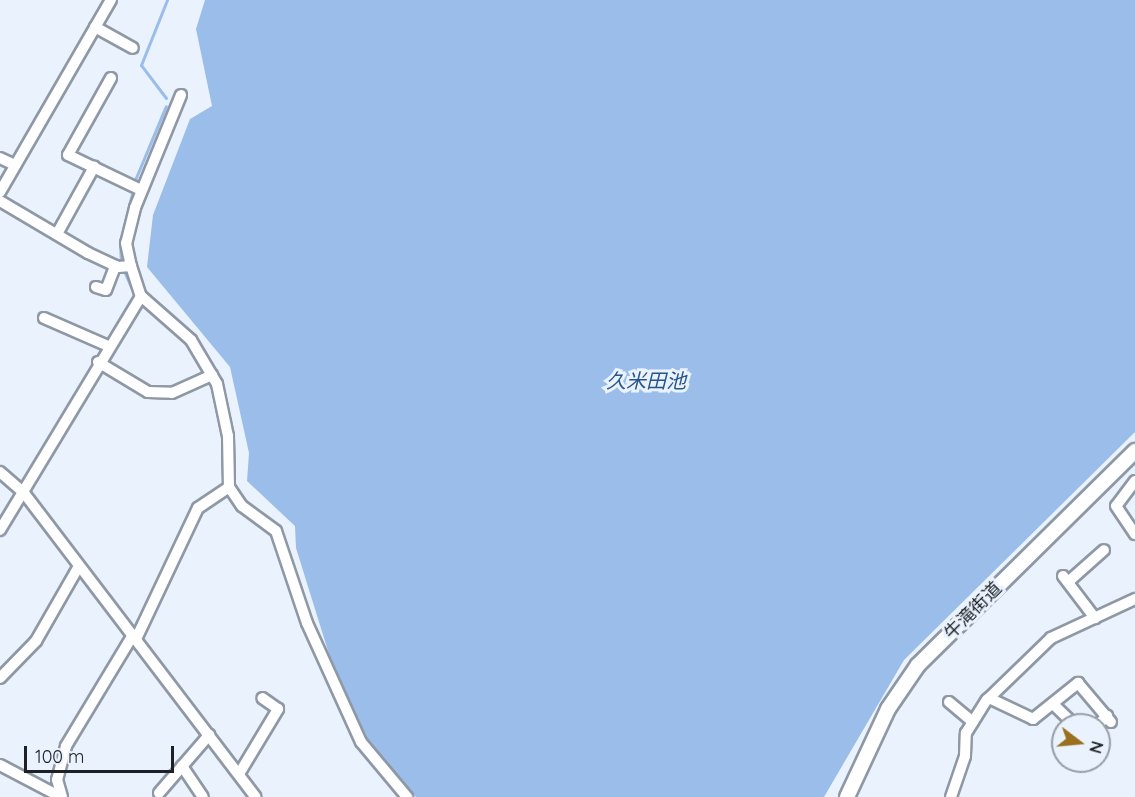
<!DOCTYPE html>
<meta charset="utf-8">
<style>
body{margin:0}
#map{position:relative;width:1135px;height:797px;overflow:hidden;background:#e9f2fd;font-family:Quicksand,"Noto Sans JP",sans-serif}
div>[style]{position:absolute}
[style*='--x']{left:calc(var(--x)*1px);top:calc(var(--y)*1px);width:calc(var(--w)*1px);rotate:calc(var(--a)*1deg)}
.water>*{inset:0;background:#9abdea}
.stream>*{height:3px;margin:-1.5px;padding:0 1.5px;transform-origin:1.5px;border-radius:1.5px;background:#9abdea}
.roads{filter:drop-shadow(2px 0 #8f98a5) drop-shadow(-2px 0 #8f98a5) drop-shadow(0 2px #8f98a5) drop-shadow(0 -2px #8f98a5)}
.street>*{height:10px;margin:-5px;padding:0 5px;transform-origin:5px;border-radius:5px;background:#fff}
.secondary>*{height:14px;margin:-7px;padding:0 7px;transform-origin:7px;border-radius:7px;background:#fff}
span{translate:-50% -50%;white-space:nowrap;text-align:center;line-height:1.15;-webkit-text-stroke:6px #e9f2fd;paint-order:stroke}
.street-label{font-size:18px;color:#1d2125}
.water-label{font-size:20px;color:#27568e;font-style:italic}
.north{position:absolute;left:1051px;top:713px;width:60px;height:60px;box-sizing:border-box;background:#e9f2fd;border:2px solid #979ea7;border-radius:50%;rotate:106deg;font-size:16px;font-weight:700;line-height:24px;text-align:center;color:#1d2125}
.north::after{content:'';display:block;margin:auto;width:21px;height:27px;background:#9a701e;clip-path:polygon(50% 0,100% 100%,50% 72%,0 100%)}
.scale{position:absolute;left:24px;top:746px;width:150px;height:27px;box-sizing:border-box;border:3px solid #1d2125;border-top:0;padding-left:8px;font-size:18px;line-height:21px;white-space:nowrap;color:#1d2125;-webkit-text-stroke:4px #e9f2fd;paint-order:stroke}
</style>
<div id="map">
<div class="water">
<div style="clip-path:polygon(205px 0,1135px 0,1135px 432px,904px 660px,824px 797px,416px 797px,368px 739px,338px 683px,296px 548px,295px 526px,247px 481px,249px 453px,230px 367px,147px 267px,153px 215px,190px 119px,212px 106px,196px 29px)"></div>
</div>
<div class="stream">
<div style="--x:166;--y:98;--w:41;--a:-127.1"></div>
<div style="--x:141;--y:65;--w:70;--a:-68.2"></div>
<div style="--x:135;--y:180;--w:80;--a:-67.3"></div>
<div style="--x:121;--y:263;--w:21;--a:-93"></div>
<div style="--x:120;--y:242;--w:49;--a:-76"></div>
<div style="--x:124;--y:271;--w:27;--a:66"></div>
</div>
<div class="roads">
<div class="street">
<div style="--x:95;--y:27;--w:43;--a:28.9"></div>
<div style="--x:111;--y:78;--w:88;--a:119.2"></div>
<div style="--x:68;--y:155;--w:81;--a:25.6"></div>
<div style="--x:181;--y:95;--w:122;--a:112.2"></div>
<div style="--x:135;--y:208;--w:36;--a:104"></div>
<div style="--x:126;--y:243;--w:24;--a:78"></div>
<div style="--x:131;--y:266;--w:32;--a:72"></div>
<div style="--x:141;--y:296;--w:67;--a:41.3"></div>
<div style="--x:191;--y:340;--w:51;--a:59.4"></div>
<div style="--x:217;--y:384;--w:53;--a:78.1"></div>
<div style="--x:228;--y:436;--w:51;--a:88.9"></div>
<div style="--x:229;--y:487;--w:23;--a:56"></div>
<div style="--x:242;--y:506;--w:42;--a:36.3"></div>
<div style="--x:276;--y:531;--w:97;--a:71.4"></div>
<div style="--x:307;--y:623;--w:131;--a:65.6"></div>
<div style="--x:361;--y:742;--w:72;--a:50.1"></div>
<div style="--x:0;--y:158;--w:17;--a:25"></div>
<div style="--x:0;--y:192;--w:222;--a:-60"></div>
<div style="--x:0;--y:201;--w:102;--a:30.6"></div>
<div style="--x:88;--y:253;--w:33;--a:25"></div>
<div style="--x:118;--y:267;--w:13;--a:-4"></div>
<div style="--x:57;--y:234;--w:77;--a:-61.1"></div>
<div style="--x:96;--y:287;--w:10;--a:17"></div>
<div style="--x:106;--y:290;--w:26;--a:-69"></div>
<div style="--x:44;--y:318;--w:70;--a:23.6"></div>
<div style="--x:98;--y:362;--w:58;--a:31"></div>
<div style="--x:148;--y:392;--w:24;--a:2"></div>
<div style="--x:172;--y:393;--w:44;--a:-24.2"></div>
<div style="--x:0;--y:472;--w:32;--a:41"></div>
<div style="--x:24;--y:493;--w:382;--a:52.7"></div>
<div style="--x:1135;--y:481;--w:31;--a:127"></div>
<div style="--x:1116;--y:506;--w:34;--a:56"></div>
<div style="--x:0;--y:530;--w:273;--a:-58.9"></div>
<div style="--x:1063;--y:576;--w:53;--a:52.7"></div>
<div style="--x:1068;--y:582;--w:48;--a:-41.6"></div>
<div style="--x:136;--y:639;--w:145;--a:-64.7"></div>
<div style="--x:198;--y:508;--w:37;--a:-34"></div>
<div style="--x:0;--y:678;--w:52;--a:-45.8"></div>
<div style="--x:36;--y:641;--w:86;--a:-60.2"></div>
<div style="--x:989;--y:698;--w:49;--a:25.5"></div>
<div style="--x:1033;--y:719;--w:58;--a:-38.7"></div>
<div style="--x:1078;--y:683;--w:51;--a:49.8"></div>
<div style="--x:949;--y:702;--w:31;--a:40"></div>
<div style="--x:1053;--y:704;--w:30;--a:44"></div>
<div style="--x:1098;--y:725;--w:13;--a:-45"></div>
<div style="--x:0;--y:765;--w:69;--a:27.7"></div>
<div style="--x:182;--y:766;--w:37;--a:56"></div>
<div style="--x:239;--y:774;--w:76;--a:-59"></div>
<div style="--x:278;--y:709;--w:19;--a:-145"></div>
<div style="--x:159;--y:793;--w:77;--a:-49.2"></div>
<div style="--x:62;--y:797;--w:18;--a:-106"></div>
<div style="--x:57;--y:780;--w:35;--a:-75"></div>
<div style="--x:66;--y:746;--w:130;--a:-58.9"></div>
<div style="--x:951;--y:797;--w:43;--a:-71.1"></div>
<div style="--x:965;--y:756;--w:23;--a:-88"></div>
<div style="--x:966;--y:733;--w:39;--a:-58"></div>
<div style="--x:987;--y:700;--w:89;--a:-44.1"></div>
<div style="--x:1051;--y:638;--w:93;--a:-24.9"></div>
</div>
<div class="secondary">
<div style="--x:847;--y:797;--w:97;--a:-65"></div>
<div style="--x:888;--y:709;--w:53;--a:-55.7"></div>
<div style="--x:918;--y:665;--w:305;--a:-44.6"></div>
</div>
</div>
<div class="street-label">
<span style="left:973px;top:611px;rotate:-45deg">牛滝街道</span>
</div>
<div class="water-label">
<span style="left:646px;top:380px">久米田池</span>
</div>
<div class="north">N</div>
<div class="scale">100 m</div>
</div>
